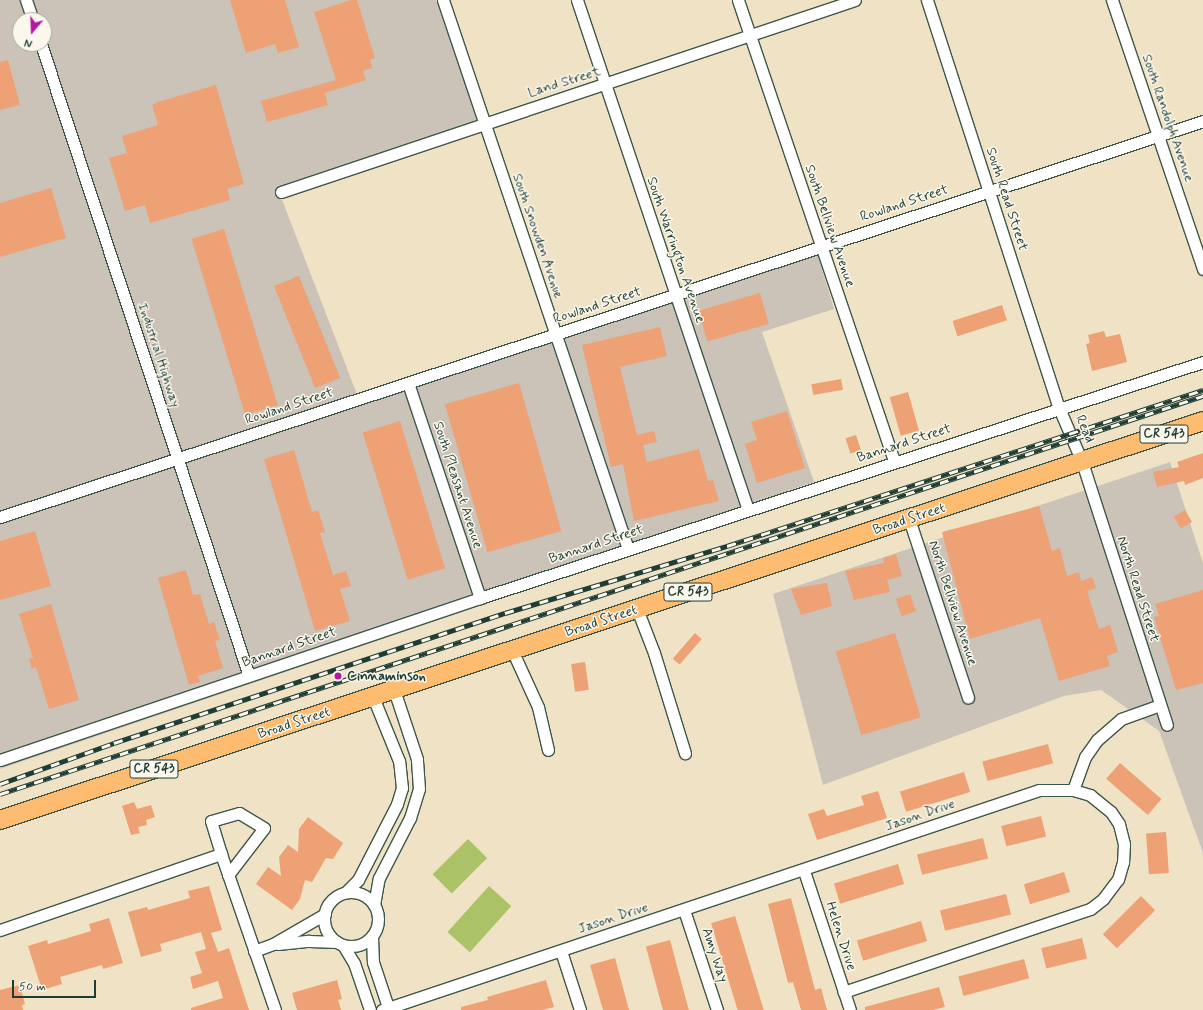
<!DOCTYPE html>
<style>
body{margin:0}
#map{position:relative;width:1203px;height:1010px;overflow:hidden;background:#f0e3c5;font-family:Mynerve,sans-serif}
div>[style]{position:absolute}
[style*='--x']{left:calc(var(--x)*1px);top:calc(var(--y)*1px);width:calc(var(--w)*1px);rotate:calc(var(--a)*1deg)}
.industrial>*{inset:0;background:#cbc2b8}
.green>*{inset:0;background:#acc266;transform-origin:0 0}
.building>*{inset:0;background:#eda175;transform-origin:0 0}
.roads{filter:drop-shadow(1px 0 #3e564a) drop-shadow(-1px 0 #3e564a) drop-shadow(0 1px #3e564a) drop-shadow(0 -1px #3e564a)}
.minor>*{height:11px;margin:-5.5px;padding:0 5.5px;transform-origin:5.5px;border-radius:5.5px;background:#fff}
.minor>.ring{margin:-5.5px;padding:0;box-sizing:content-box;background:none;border:11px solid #fff;border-radius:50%}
.primary>*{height:18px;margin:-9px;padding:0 9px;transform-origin:9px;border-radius:9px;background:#fdbc6f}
.rail>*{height:4.5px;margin-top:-2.25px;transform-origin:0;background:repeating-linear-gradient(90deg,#fbf7ec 0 9px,#1f3d34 0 18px);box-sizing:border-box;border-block:1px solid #1f3d34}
.dots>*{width:11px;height:11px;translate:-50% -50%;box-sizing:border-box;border:2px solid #fbf7ec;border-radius:50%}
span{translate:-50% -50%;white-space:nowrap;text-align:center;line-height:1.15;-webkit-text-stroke:3px #fbf7ec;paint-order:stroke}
.shield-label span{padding:1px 3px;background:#fbf7ec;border:1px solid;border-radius:3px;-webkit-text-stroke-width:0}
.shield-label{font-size:13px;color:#1f3d34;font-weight:700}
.street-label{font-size:14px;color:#1f3d34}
.poi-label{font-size:14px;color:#1f3d34;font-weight:700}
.left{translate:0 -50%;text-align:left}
.north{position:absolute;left:12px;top:12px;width:40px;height:40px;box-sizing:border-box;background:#fbf7ec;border:1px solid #a3ada2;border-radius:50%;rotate:199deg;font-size:11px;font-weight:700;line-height:16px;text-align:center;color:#1f3d34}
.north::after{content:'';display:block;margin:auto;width:14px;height:18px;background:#b5179e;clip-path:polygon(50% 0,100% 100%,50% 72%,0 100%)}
.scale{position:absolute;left:12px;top:980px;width:84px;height:18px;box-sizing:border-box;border:2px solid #1f3d34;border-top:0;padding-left:5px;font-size:12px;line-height:14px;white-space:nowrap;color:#1f3d34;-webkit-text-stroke:3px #fbf7ec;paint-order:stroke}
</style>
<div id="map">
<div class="industrial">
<div style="clip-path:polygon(evenodd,0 0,436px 0,481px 127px,281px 197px,360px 402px,816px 249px,834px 309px,762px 332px,814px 482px,656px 535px,586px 570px,0 769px,0 0,20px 20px,44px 20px,44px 44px,20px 44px,20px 20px)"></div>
<div style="clip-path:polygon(1170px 462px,1203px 563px,1203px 853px,1159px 731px,1101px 690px,1064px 696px,823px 785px,773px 594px)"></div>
</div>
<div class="green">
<div style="left:468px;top:839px;width:27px;height:50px;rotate:45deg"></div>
<div style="left:489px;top:886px;width:30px;height:62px;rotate:42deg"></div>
</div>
<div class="building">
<div style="clip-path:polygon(230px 0,285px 0,299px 47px,278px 53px,275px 44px,246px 53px)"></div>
<div style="clip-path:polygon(351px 0,357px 0,375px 58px,370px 60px,372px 68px,363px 71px,366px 80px,325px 93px,328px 105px,267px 122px,261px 101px,336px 80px,314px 12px)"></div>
<div style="clip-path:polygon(8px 60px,20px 105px,0 110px,0 62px)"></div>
<div style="clip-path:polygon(216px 85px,244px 184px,227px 189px,230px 200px,150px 223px,145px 205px,125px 211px,109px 158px,127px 153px,122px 136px,158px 125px,152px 105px,158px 102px)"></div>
<div style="clip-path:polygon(51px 188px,66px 238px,0 257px,0 203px)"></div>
<div style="left:224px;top:229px;width:184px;height:34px;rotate:73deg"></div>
<div style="left:299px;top:276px;width:110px;height:27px;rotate:68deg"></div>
<div style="left:760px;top:293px;width:32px;height:64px;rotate:74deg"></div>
<div style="left:1002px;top:305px;width:16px;height:52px;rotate:72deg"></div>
<div style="clip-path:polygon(660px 327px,667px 356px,620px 367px,637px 435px,654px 431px,657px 442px,643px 445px,647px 462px,699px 449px,708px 481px,713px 480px,719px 501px,634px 521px,623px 464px,611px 467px,582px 345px)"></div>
<div style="clip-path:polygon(1104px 331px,1106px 337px,1120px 334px,1127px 362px,1092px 371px,1086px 344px,1090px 343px,1088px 335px)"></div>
<div style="left:841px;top:379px;width:11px;height:30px;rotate:80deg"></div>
<div style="left:519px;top:383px;width:154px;height:77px;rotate:74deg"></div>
<div style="left:908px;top:392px;width:40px;height:19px;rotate:74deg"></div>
<div style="clip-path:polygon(787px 411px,805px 468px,757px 483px,745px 444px,757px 440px,751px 422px)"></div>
<div style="left:400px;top:421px;width:154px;height:39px;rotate:73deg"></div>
<div style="left:856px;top:435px;width:16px;height:11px;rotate:72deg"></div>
<div style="clip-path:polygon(294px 450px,312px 512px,318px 510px,325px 532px,320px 533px,333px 575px,346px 571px,351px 586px,340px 589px,350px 621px,315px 631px,264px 459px)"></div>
<div style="clip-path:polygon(1203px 453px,1203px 478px,1185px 485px,1184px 481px,1157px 487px,1153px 472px,1179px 467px,1177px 462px)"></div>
<div style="clip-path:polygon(1039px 506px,1052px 551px,1060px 548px,1067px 576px,1079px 572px,1081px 581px,1092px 577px,1096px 588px,1087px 591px,1099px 629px,1110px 625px,1118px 652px,1107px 656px,1110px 666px,1059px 681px,1040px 618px,970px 639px,942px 532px)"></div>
<div style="left:1185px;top:510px;width:14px;height:13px;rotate:60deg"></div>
<div style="clip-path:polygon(35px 531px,51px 586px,0 600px,0 541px)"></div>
<div style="clip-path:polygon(896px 554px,902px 576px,887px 580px,890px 592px,854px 600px,845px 571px,884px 563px,883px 558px)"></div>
<div style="clip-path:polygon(186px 570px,193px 595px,200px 594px,209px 624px,214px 622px,220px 640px,215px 641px,223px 668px,198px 676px,200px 682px,189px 685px,158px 578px)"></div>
<div style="clip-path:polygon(827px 583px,832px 606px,801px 615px,791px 589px)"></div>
<div style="clip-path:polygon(1203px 590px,1203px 683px,1176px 690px,1154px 617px,1159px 616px,1155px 604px)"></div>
<div style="left:910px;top:594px;width:18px;height:15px;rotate:71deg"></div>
<div style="clip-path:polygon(51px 604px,79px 700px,49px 709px,36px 667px,32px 669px,29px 659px,33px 658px,19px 614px)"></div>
<div style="left:695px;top:633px;width:9px;height:34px;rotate:41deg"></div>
<div style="left:895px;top:633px;width:88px;height:62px;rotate:73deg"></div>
<div style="left:585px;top:662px;width:28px;height:14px;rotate:82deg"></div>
<div style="left:1048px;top:744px;width:20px;height:68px;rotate:75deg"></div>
<div style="left:1120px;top:763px;width:55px;height:21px;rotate:41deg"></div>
<div style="left:964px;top:772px;width:21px;height:67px;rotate:73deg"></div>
<div style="clip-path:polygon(878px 791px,887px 818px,817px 840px,808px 814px,824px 809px,827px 816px,864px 805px,861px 796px)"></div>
<div style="clip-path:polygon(134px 802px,137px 809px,151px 805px,155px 817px,146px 820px,147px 825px,138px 827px,140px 833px,131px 835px,122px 806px)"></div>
<div style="left:1041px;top:816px;width:21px;height:41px;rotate:76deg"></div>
<div style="clip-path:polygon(308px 817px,343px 843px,333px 859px,326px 858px,312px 882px,305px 880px,300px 899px,292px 910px,256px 884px,268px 867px,281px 876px,279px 857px,288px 845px,298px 852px,299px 829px)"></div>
<div style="left:1166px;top:832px;width:41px;height:20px;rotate:86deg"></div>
<div style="left:983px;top:838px;width:21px;height:68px;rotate:76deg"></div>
<div style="left:898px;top:864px;width:21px;height:67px;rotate:73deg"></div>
<div style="left:1064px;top:872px;width:21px;height:42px;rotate:73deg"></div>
<div style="clip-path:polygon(209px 886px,222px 930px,211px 933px,218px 952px,229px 948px,249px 1010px,191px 1010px,191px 1008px,223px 998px,218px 981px,193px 989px,190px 977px,202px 973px,195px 952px,206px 949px,201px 932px,160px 944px,162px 951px,141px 957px,128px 912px,147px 907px,148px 910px,190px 898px,188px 891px)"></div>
<div style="left:1006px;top:894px;width:21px;height:68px;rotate:76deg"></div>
<div style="left:1141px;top:896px;width:20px;height:54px;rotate:45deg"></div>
<div style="clip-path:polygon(791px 898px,815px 990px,821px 988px,827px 1010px,801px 1010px,793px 982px,788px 983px,768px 904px)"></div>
<div style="left:735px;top:916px;width:98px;height:25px;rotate:73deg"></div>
<div style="clip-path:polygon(109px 918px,123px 963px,103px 969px,102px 965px,60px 977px,62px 984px,42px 990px,28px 946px,47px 940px,48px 944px,91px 931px,89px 924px)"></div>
<div style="left:921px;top:921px;width:21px;height:67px;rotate:73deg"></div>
<div style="left:1082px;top:938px;width:21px;height:42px;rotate:76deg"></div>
<div style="left:670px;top:940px;width:73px;height:25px;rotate:75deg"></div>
<div style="clip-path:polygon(615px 958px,629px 1010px,603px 1010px,590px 965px)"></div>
<div style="left:1024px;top:959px;width:20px;height:68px;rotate:75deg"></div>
<div style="clip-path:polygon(337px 980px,342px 999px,338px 1000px,341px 1010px,297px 1010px,292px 993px)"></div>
<div style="clip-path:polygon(546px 980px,554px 1007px,543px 1010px,461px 1010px,461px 1007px,488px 1000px,487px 997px)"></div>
<div style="clip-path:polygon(20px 985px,25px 1004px,22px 1005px,23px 1010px,0 1010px,0 990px)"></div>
<div style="clip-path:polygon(939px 987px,945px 1007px,933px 1010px,865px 1010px,865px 1007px)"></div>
</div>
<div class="roads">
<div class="minor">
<div style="--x:26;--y:0;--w:21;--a:71"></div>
<div style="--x:443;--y:0;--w:579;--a:71.38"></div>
<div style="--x:577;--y:0;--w:538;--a:71.46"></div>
<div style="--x:738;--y:0;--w:487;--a:71.3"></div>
<div style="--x:927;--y:0;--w:429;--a:72.1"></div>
<div style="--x:1059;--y:408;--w:59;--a:66.9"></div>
<div style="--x:1082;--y:462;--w:276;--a:72.1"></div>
<div style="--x:1112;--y:0;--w:284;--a:71.3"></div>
<div style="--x:41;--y:44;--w:665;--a:71.78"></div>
<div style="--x:281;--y:192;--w:605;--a:-18.49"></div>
<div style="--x:408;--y:383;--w:227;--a:71.5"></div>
<div style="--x:0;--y:517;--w:1267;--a:-18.22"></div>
<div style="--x:909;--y:519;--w:188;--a:71.7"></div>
<div style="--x:637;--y:609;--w:47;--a:68.9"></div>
<div style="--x:654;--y:653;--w:105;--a:72.8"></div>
<div style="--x:512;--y:650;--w:63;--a:65.5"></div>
<div style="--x:538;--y:707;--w:44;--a:76.9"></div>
<div style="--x:0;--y:760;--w:507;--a:-18.65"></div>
<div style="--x:480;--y:598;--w:761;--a:-18.08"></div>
<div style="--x:1073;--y:790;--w:35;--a:-70"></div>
<div style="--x:1085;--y:757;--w:21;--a:-55"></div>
<div style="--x:1097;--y:740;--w:32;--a:-41"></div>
<div style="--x:1121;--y:719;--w:41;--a:-19.7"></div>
<div style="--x:804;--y:871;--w:146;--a:71.7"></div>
<div style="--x:228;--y:875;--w:59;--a:-52.5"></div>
<div style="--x:264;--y:828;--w:29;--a:-149"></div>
<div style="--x:239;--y:813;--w:29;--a:164"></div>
<div style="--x:211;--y:821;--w:34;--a:73"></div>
<div style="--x:221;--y:854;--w:165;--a:70.9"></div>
<div style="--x:346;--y:892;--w:17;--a:-45"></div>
<div style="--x:358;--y:880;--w:85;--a:-62.8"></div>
<div style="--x:397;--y:804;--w:17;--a:-73"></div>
<div style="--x:402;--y:788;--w:27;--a:-96"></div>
<div style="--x:399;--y:761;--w:69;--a:-112.1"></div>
<div class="ring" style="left:324px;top:892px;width:43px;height:43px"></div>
<div style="--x:374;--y:905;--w:27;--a:-80"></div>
<div style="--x:379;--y:878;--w:68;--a:-62.7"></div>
<div style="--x:410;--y:818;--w:30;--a:-73"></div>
<div style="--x:419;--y:789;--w:30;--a:-94"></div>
<div style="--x:417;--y:759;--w:73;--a:-108.4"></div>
<div style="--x:684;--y:910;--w:105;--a:71.7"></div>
<div style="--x:0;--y:930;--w:234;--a:-19"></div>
<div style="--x:372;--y:936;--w:26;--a:88"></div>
<div style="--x:373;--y:962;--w:51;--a:71.6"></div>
<div style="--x:278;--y:944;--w:31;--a:-6"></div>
<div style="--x:309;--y:941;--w:28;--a:2"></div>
<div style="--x:343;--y:945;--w:21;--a:59"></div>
<div style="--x:354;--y:963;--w:50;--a:71.2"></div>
<div style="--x:254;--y:951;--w:20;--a:-20"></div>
<div style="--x:273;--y:944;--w:60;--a:-30"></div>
<div style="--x:561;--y:951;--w:62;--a:72.1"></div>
<div style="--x:382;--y:1010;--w:693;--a:-18.51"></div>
<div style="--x:1039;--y:790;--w:34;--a:0"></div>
<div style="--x:1073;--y:790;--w:18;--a:16"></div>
<div style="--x:1090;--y:795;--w:27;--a:39"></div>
<div style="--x:1111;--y:812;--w:14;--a:56"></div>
<div style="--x:1119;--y:824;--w:21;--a:76"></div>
<div style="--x:1124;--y:844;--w:18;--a:93"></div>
<div style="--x:1123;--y:862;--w:18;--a:106"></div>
<div style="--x:1118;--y:879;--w:25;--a:127"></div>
<div style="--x:1103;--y:899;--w:16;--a:142"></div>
<div style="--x:1090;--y:909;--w:260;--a:161.4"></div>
</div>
<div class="primary">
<div style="--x:0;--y:820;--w:1267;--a:-18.35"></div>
</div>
</div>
<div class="rail">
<div style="--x:0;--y:784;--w:121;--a:-19.8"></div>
<div style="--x:114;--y:743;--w:412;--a:-18.4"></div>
<div style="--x:505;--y:613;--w:232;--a:-16.8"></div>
<div style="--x:727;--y:546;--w:501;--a:-18.15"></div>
<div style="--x:0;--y:794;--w:1267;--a:-18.31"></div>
</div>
<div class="dots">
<div style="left:338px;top:676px;background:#b5179e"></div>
</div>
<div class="shield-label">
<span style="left:1164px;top:434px">CR 543</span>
<span style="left:688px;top:592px">CR 543</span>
<span style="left:154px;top:769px">CR 543</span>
</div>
<div class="street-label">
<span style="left:564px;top:82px;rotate:-17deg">Land Street</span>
<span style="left:1168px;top:118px;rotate:71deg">South Randolph Avenue</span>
<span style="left:1007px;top:199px;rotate:72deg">South Read Street</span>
<span style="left:904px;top:203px;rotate:-18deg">Rowland Street</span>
<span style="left:830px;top:226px;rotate:71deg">South Bellview Avenue</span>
<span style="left:538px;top:236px;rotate:71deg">South Snowden Avenue</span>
<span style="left:676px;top:250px;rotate:71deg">South Warrington Avenue</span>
<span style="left:597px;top:305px;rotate:-18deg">Rowland Street</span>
<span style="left:159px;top:355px;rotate:72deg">Industrial Highway</span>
<span style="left:289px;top:406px;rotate:-18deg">Rowland Street</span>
<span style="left:1085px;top:429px;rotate:67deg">Read</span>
<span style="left:904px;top:443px;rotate:-18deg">Bannard Street</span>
<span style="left:458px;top:485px;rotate:72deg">South Pleasant Avenue</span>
<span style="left:909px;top:519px;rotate:-18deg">Broad Street</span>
<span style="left:596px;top:544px;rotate:-18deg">Bannard Street</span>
<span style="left:1138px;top:589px;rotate:72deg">North Read Street</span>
<span style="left:953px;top:603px;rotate:72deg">North Bellview Avenue</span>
<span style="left:601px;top:621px;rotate:-18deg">Broad Street</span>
<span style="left:289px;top:647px;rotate:-19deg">Bannard Street</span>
<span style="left:294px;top:723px;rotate:-18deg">Broad Street</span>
<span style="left:920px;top:815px;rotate:-19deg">Jason Drive</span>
<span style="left:613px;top:918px;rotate:-18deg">Jason Drive</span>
<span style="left:841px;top:936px;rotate:72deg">Helen Drive</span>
<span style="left:715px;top:955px;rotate:72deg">Amy Way</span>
</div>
<div class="poi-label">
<span class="left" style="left:347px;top:676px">Cinnaminson</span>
</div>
<div class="north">N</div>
<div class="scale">50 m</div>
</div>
